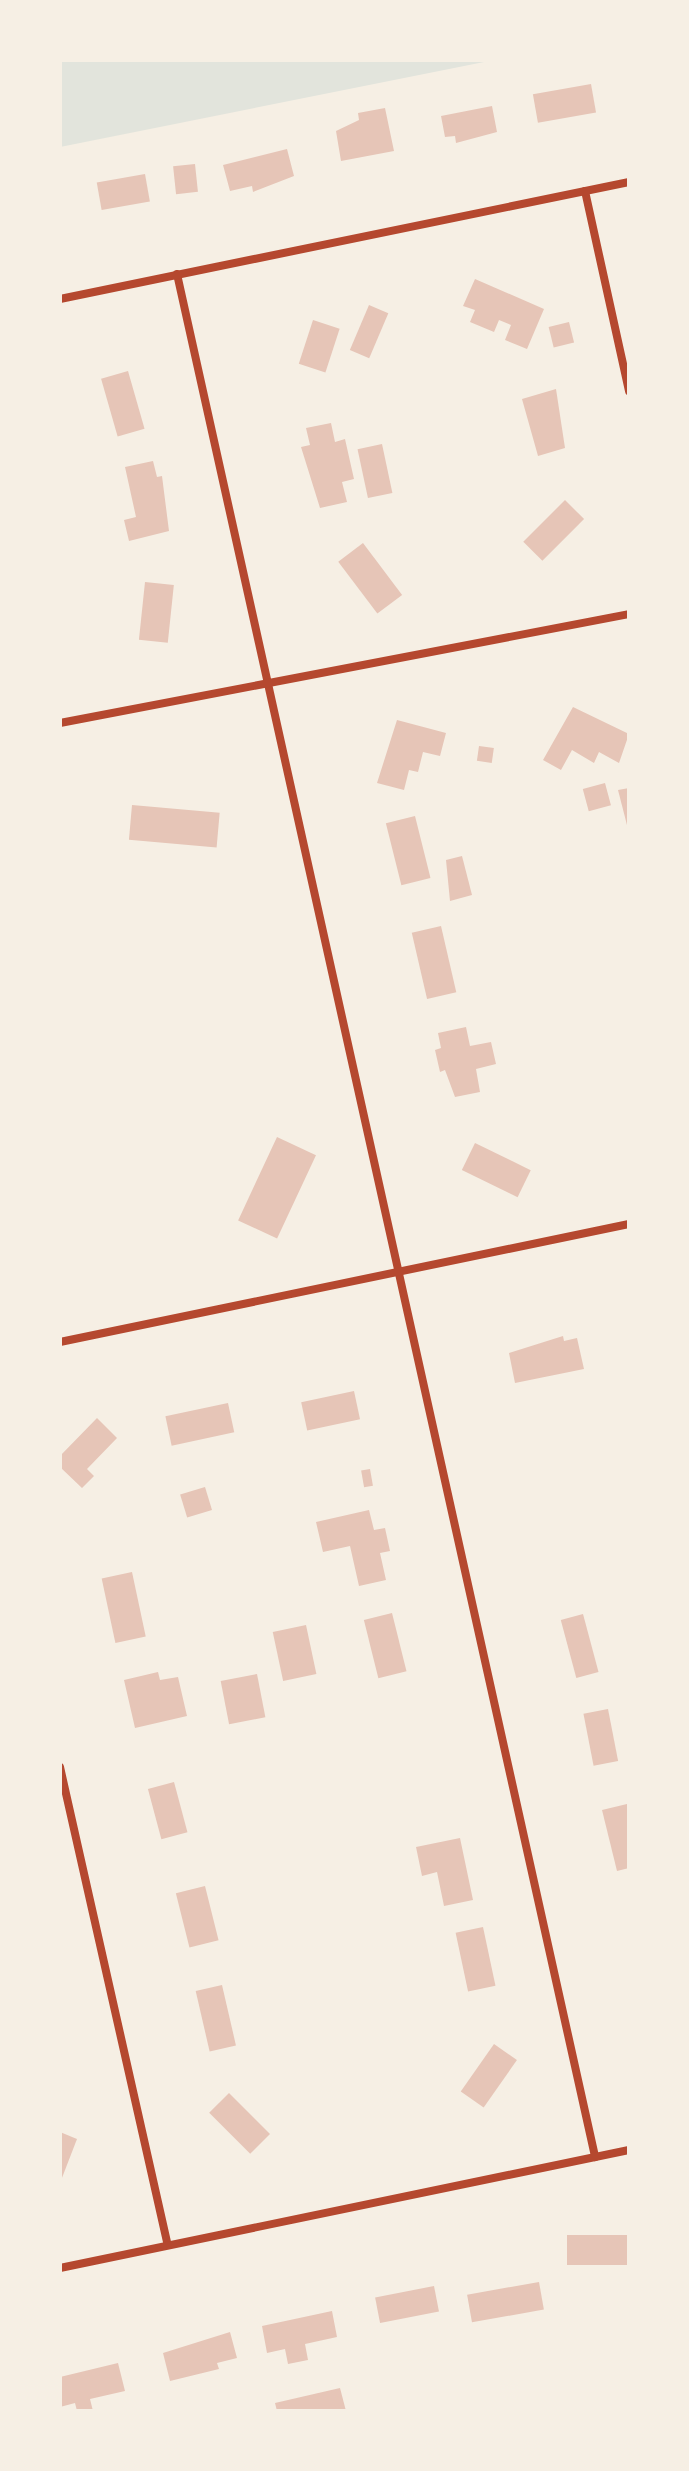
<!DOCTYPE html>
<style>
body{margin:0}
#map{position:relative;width:689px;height:2471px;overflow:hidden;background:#f6efe4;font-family:Lato,sans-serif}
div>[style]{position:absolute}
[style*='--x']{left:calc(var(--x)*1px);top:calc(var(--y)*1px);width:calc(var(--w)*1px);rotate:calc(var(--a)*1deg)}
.green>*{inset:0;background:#e2e4dc}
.building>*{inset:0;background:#e6c5b7;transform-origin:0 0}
.minor>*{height:8px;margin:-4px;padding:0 4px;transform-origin:4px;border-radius:4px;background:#b5482f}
span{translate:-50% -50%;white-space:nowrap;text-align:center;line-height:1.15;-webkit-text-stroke:8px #f6efe4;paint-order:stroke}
.frame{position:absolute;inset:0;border:62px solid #f6efe4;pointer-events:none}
</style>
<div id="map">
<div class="green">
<div style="clip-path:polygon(60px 60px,494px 60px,60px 147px)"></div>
</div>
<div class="building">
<div style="left:591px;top:84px;width:29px;height:59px;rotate:80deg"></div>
<div style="clip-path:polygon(492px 106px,497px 132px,456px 143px,455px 136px,445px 137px,441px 116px)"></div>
<div style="clip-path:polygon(385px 108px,394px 151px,341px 161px,336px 131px,359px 120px,358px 113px)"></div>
<div style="clip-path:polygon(287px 149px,294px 176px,253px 192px,252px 186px,230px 191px,223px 165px)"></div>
<div style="left:195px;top:164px;width:28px;height:22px;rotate:84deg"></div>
<div style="left:145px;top:174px;width:28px;height:49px;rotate:80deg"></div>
<div style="clip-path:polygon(475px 279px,544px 309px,527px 349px,505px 340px,511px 325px,499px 320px,494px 332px,470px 322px,475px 310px,463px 306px)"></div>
<div style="left:369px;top:305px;width:21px;height:49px;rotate:23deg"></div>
<div style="left:313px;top:320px;width:28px;height:46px;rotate:18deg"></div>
<div style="left:569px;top:322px;width:21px;height:21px;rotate:76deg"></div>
<div style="left:128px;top:371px;width:60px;height:28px;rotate:74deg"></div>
<div style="clip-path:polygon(556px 389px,565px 448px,538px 456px,522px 399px)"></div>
<div style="clip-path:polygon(331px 423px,335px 442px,345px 439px,354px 479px,342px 482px,347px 502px,320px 508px,301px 447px,310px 445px,306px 428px)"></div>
<div style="left:382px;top:444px;width:50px;height:25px;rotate:78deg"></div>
<div style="clip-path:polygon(153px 461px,157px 477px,162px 476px,169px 531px,129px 541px,124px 520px,136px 517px,125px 467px)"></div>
<div style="left:565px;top:500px;width:27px;height:59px;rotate:45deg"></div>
<div style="left:363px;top:543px;width:65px;height:31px;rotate:53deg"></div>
<div style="left:145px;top:582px;width:29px;height:58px;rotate:6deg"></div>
<div style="clip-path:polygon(573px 707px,629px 734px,619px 763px,599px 752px,594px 763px,572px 750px,561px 770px,543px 760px)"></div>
<div style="clip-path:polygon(397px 720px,446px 733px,440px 756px,423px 752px,418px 772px,409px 770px,404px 790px,377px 783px)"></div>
<div style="left:479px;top:746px;width:15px;height:15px;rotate:8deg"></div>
<div style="left:605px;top:783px;width:23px;height:23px;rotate:75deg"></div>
<div style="clip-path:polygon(629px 788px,629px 829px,628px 829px,618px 790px)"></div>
<div style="left:132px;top:805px;width:88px;height:35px;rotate:5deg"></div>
<div style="left:415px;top:816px;width:64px;height:30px;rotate:76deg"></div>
<div style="clip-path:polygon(462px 856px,472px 895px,450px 901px,446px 860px)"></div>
<div style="left:441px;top:926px;width:68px;height:30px;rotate:77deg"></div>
<div style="clip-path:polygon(466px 1027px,470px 1046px,491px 1042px,496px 1064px,476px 1069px,480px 1092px,455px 1097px,445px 1070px,440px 1072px,435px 1050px,441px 1048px,438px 1033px)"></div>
<div style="left:277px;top:1137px;width:43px;height:92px;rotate:25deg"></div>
<div style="left:475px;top:1143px;width:62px;height:30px;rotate:26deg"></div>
<div style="clip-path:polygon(563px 1336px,564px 1341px,577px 1338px,584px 1369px,515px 1383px,509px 1353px)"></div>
<div style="left:354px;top:1391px;width:29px;height:54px;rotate:78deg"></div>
<div style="left:228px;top:1403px;width:30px;height:64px;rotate:78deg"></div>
<div style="clip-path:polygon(97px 1418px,117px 1438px,87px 1469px,94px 1476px,82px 1488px,60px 1467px,60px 1456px)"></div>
<div style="left:370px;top:1469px;width:17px;height:9px;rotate:80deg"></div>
<div style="left:205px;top:1487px;width:24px;height:26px;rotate:73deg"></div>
<div style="clip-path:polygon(369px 1510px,374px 1530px,385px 1528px,390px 1551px,380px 1553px,386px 1580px,359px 1586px,350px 1546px,323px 1552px,316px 1522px)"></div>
<div style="left:132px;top:1572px;width:66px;height:31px;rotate:78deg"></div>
<div style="left:392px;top:1613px;width:60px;height:29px;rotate:76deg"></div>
<div style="left:583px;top:1614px;width:60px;height:23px;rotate:75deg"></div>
<div style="left:306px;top:1625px;width:50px;height:34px;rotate:78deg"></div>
<div style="clip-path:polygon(158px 1672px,160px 1680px,178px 1677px,187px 1716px,135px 1728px,124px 1680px)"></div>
<div style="left:257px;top:1674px;width:44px;height:37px;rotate:79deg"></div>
<div style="left:608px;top:1709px;width:53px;height:25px;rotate:79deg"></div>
<div style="left:174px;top:1782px;width:52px;height:27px;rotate:75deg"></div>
<div style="clip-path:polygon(627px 1804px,629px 1868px,617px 1871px,602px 1810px)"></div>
<div style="clip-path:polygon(460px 1838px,473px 1900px,444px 1906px,437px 1872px,422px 1876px,416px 1847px)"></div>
<div style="left:205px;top:1886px;width:56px;height:30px;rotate:76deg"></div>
<div style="left:483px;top:1927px;width:60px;height:28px;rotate:78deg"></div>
<div style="left:222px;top:1985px;width:62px;height:27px;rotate:77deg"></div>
<div style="left:494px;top:2044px;width:28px;height:58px;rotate:35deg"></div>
<div style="left:229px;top:2093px;width:58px;height:28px;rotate:45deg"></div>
<div style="clip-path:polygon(60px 2132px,77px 2139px,60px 2183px)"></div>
<div style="left:629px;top:2235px;width:30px;height:62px;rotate:90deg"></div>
<div style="left:539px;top:2282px;width:28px;height:73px;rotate:80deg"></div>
<div style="left:434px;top:2286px;width:26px;height:60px;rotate:79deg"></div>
<div style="clip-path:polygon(332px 2311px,337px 2337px,305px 2344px,308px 2360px,288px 2364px,285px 2349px,267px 2353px,262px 2326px)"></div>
<div style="clip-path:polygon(230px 2332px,237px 2358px,217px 2363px,219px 2369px,170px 2381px,163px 2353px)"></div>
<div style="clip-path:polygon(118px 2363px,125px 2391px,90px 2399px,93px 2411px,77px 2411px,75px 2403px,60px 2407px,60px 2377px)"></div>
<div style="clip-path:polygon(340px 2388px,346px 2411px,277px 2411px,275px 2403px)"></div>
</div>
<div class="minor">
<div style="--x:585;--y:191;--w:205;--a:77.6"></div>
<div style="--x:177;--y:274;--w:1929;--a:77.48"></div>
<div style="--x:60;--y:299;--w:581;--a:-11.62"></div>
<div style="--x:60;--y:723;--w:579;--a:-10.84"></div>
<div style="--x:60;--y:1342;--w:581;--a:-11.72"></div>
<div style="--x:60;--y:1767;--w:490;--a:77.3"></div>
<div style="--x:60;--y:2268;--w:581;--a:-11.72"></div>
</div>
<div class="frame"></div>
</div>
